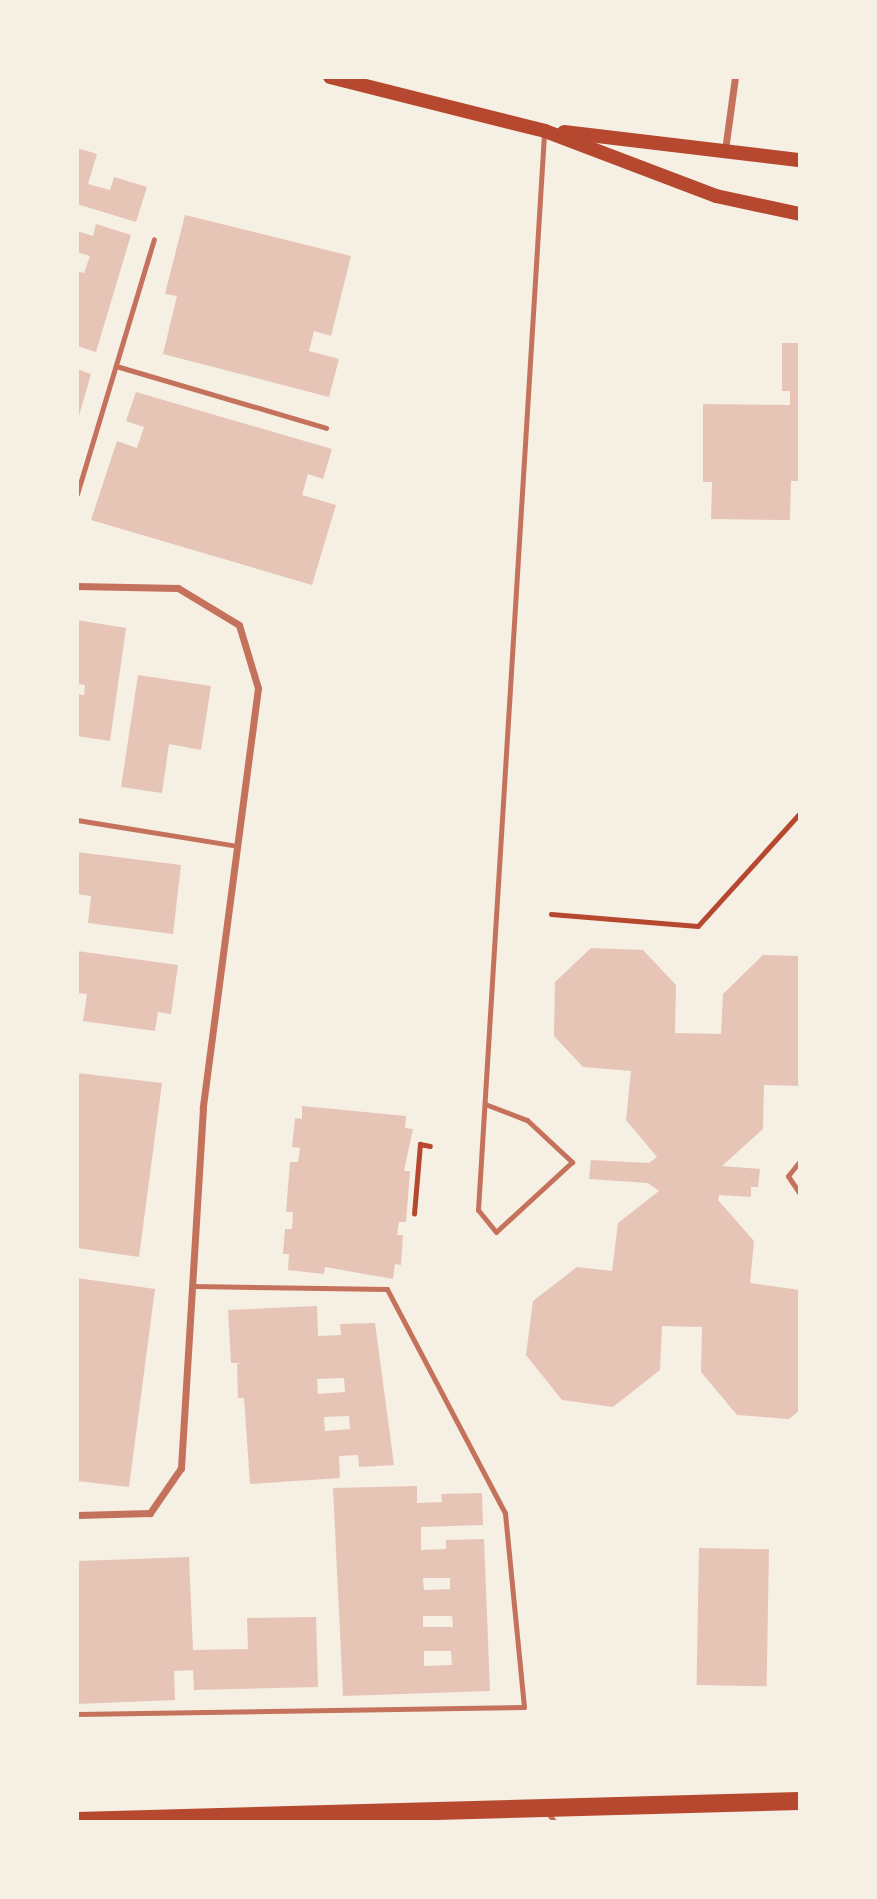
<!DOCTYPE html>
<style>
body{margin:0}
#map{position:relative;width:877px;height:1899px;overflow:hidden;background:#f6efe4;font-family:"Libre Baskerville",serif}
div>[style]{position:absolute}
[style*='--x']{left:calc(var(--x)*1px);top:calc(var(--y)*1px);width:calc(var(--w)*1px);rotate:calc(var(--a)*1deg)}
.building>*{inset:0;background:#e6c5b7;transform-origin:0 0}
.path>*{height:4.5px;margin:-2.25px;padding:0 2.25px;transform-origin:2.25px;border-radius:2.25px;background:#b5482f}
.service>*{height:5px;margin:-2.5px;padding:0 2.5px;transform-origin:2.5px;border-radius:2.5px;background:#c5725c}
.minor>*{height:7px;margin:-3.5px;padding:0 3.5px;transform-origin:3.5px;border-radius:3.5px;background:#c5725c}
.secondary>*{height:14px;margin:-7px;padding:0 7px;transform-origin:7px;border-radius:7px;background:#b5482f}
.primary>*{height:18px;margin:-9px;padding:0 9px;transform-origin:9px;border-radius:9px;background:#b5482f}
span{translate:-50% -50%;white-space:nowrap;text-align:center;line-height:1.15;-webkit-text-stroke:6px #f6efe4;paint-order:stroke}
.frame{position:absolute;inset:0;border:79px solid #f6efe4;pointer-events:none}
</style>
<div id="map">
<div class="building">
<div style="clip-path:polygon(77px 148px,97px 154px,88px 184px,110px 190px,114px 177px,147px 187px,136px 222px,77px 204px)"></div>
<div style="clip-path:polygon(185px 215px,351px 256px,331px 336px,314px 331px,309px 351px,339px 359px,329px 397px,163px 354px,177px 296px,165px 294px)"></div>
<div style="clip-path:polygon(96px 224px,131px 235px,96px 352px,77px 346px,77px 271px,84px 273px,90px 256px,77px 252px,77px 231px,93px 236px)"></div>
<div style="clip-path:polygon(782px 343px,800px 343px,800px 481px,791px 481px,790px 520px,711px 519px,712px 482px,703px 482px,703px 404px,790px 405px,790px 391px,782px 391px)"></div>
<div style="clip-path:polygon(77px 369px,91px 374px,78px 419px,77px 419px)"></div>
<div style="clip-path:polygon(136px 392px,332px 449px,323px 479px,308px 474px,302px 495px,336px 505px,312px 585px,91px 520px,117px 441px,137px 448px,144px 427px,126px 421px)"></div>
<div style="clip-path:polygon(77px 620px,126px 628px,110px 741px,77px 736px,77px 694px,84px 695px,85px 685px,77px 684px)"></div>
<div style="clip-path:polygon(138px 675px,211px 686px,201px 750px,169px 744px,162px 793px,121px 787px)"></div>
<div style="clip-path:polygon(77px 852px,181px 865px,173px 934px,88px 923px,91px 896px,77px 894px)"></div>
<div style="clip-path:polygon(591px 948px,643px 950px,676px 985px,675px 1033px,721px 1034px,723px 994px,763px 955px,800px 956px,800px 1086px,764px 1085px,763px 1129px,722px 1166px,760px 1169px,758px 1187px,751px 1187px,751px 1197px,719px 1195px,718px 1200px,754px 1241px,750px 1283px,800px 1290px,800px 1410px,789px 1419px,737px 1415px,701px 1372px,702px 1327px,662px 1326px,660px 1370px,613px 1407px,562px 1400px,526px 1355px,533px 1301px,577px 1267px,612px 1271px,618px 1223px,659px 1191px,648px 1183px,589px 1179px,591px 1160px,649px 1163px,657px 1157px,626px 1120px,631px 1071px,583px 1067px,554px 1036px,555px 982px)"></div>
<div style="clip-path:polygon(77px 951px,178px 965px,171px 1014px,158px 1012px,155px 1031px,83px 1021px,87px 994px,77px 993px)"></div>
<div style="clip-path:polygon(77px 1073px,162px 1083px,139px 1257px,77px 1248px)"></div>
<div style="clip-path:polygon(302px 1106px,406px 1116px,405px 1128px,413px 1129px,404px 1171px,410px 1171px,406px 1222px,399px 1222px,397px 1235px,403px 1235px,401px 1265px,395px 1264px,393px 1279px,325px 1267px,324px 1274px,288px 1270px,289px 1254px,283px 1254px,285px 1229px,292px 1229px,293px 1212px,286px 1212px,290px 1162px,298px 1162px,300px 1148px,292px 1147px,295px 1118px,302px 1119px)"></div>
<div style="clip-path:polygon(77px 1278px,155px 1289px,129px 1487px,77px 1481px)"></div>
<div style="clip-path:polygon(evenodd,317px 1306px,318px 1336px,341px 1335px,340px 1324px,375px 1323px,394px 1465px,359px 1467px,358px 1455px,339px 1456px,340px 1478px,250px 1484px,244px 1398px,238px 1398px,237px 1364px,241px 1363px,231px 1363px,228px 1310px,317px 1306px,344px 1378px,345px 1392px,318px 1394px,317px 1379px,344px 1378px,317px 1306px,349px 1416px,350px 1429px,325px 1431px,324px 1417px,349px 1416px)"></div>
<div style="clip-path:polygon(evenodd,417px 1486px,417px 1503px,442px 1502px,441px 1494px,482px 1493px,483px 1525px,421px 1527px,421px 1550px,446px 1549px,446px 1540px,484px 1539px,490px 1691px,343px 1696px,333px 1488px,417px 1486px,423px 1578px,450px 1578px,450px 1589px,424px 1590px,423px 1578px,417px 1486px,423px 1616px,452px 1616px,453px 1627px,423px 1627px,423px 1616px,417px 1486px,424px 1651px,451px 1651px,452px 1665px,424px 1666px,424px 1651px)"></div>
<div style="left:699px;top:1548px;width:70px;height:137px;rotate:1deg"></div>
<div style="clip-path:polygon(189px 1557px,193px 1650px,248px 1649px,247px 1618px,316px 1617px,318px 1687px,194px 1690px,193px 1670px,174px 1671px,175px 1700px,77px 1704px,77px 1561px)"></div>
</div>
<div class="path">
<div style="--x:551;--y:914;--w:147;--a:4.7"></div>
<div style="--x:698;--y:926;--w:152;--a:-47.9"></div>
<div style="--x:414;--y:1214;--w:70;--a:-85.1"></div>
<div style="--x:420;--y:1144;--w:10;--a:11"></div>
</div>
<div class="service">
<div style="--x:116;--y:366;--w:219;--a:16.4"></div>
<div style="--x:77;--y:494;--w:266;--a:-73.2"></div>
<div style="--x:77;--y:820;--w:162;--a:9.2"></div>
<div style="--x:485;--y:1104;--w:45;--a:20.9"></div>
<div style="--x:527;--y:1120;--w:62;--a:43"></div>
<div style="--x:572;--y:1162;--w:103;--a:137.4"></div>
<div style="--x:496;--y:1232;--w:28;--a:-129"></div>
<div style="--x:478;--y:1210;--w:1078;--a:-86.49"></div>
<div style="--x:800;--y:1161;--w:19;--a:129"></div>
<div style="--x:788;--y:1176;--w:22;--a:56"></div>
<div style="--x:77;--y:1714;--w:447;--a:-0.9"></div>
<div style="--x:524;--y:1707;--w:195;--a:-95.6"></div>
<div style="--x:505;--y:1513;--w:253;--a:-117.8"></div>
<div style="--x:387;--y:1289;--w:195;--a:-179.1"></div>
<div style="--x:546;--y:1811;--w:14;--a:51"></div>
</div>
<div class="minor">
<div style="--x:725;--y:150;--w:74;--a:-82.2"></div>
<div style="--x:77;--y:586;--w:101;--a:1.1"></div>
<div style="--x:178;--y:588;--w:71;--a:31.2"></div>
<div style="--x:239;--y:625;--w:66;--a:73.2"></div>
<div style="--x:258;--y:688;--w:424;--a:97.5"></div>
<div style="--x:203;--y:1108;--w:361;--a:93.5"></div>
<div style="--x:181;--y:1468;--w:55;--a:124.6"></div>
<div style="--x:150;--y:1513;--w:73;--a:178.4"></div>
</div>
<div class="secondary">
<div style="--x:330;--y:77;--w:222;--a:14.1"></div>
<div style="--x:545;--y:131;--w:183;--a:20.8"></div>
<div style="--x:716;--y:196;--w:86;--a:12.1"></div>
<div style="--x:564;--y:132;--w:238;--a:6.8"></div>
</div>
<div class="primary">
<div style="--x:77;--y:1821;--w:723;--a:-1.58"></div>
</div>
<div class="frame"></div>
</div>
